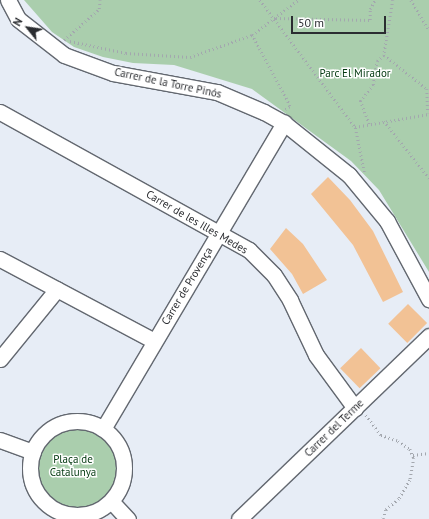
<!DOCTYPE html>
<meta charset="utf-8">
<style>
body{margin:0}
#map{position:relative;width:429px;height:519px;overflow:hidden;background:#e7edf6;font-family:"PT Sans",sans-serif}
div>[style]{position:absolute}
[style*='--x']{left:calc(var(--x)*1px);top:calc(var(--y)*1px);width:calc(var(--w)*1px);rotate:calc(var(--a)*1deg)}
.green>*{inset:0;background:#aacead}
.round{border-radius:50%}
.building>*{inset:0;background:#f2c295;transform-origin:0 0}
.path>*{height:2.5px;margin-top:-1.25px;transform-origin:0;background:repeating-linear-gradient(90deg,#a3a7ae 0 1px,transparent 0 4px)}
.roads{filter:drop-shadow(1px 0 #636870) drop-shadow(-1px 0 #636870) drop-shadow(0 1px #636870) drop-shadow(0 -1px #636870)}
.minor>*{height:15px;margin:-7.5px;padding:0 7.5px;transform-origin:7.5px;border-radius:7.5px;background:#fff}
.minor>.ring{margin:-7.5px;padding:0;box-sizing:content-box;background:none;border:15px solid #fff;border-radius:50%}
span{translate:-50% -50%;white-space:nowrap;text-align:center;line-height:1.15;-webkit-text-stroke:3px #fff;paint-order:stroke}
.park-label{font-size:11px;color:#00370e}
.street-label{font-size:11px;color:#2b2d31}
.north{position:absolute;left:8px;top:8px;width:40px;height:40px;-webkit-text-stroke:3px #fff;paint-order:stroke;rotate:300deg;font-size:11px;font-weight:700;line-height:16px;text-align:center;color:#2b2d31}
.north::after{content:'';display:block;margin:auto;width:14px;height:18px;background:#2b2d31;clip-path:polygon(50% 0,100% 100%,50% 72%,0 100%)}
.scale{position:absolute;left:291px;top:16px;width:95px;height:18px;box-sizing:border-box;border:2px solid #2b2d31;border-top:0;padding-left:5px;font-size:12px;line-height:14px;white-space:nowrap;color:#2b2d31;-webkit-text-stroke:3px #fff;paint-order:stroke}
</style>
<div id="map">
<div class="green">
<div style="clip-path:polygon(24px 0,429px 0,429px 272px,379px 190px,351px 161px,252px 89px,174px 65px,133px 63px,103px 57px,74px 47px,52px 32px)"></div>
<div class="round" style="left:28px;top:421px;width:90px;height:90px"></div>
</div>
<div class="building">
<div style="clip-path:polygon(328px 177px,350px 200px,373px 231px,403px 292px,383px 302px,353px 245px,311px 194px)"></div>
<div style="clip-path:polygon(286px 228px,303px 244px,327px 280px,303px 294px,292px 274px,270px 249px)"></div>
<div style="left:408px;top:304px;width:27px;height:28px;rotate:45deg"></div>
<div style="left:361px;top:348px;width:28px;height:29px;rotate:46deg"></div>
</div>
<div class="path">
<div style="--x:260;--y:0;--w:159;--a:53.2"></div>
<div style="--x:393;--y:0;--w:56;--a:99.3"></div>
<div style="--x:384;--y:55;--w:55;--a:38.3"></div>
<div style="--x:427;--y:89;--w:24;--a:88"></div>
<div style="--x:411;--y:0;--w:35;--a:59"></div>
<div style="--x:276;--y:18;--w:94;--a:1.2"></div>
<div style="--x:370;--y:20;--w:11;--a:-90"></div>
<div style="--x:370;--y:9;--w:10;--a:-61"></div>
<div style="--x:64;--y:40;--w:47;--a:-41.5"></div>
<div style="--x:99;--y:9;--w:9;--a:-84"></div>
<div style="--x:70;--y:41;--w:57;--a:12.1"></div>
<div style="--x:126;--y:53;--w:64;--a:3.6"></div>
<div style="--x:190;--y:57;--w:66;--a:-19.5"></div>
<div style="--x:285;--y:109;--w:6;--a:-31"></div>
<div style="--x:290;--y:106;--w:81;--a:-118.2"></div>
<div style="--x:252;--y:35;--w:58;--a:-37.3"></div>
<div style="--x:384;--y:121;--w:73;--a:51.7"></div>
<div style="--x:369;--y:124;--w:25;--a:-111"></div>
<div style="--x:360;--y:101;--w:21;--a:-51"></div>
<div style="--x:373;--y:85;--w:24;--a:-81"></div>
<div style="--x:377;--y:61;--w:9;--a:-41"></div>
<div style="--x:364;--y:172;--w:46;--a:-101.3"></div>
<div style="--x:355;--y:127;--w:75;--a:-10"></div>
<div style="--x:366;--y:415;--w:25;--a:53"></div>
<div style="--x:381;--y:435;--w:18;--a:19"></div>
<div style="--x:398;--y:441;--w:14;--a:34"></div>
<div style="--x:410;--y:449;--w:10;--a:66"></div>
<div style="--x:414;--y:458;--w:22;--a:100"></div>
<div style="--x:410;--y:480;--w:22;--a:120"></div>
<div style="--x:399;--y:499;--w:17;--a:140"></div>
<div style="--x:386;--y:510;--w:9;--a:108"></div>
<div style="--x:413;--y:455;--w:16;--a:-7"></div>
</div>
<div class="roads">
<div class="minor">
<div style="--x:8;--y:0;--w:21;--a:62"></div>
<div style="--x:18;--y:19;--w:58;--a:38"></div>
<div style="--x:64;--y:55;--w:52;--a:20.2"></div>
<div style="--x:113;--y:73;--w:106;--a:10.4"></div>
<div style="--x:217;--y:92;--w:51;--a:23.1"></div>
<div style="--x:264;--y:112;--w:23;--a:29"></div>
<div style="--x:284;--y:123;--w:83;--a:38.7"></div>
<div style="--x:349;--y:175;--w:60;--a:50.4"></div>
<div style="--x:387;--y:221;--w:89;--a:61.7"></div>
<div style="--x:0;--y:112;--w:285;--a:29"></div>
<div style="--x:249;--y:250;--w:35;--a:45"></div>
<div style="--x:274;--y:275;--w:30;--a:57"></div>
<div style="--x:290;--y:300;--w:61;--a:64.7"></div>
<div style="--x:316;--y:355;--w:66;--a:53.7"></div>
<div style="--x:0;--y:259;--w:174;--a:28"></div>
<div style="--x:0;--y:359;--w:90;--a:-50.8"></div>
<div class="ring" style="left:30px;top:421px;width:79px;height:79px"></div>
<div style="--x:103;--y:429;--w:356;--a:-59.4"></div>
<div style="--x:0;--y:440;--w:35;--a:20"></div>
<div style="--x:111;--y:501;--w:25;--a:47"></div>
<div style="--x:239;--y:519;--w:264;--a:-43.9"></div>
</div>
</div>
<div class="park-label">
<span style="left:355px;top:73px">Parc El Mirador</span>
<span style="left:73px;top:466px">Plaça de<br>Catalunya</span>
</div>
<div class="street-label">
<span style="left:168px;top:83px;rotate:12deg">Carrer de la Torre Pinós</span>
<span style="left:197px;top:222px;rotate:30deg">Carrer de les Illes Medes</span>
<span style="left:187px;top:286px;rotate:-59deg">Carrer de Provença</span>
<span style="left:334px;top:428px;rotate:-44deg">Carrer del Terme</span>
</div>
<div class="north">N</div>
<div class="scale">50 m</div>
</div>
